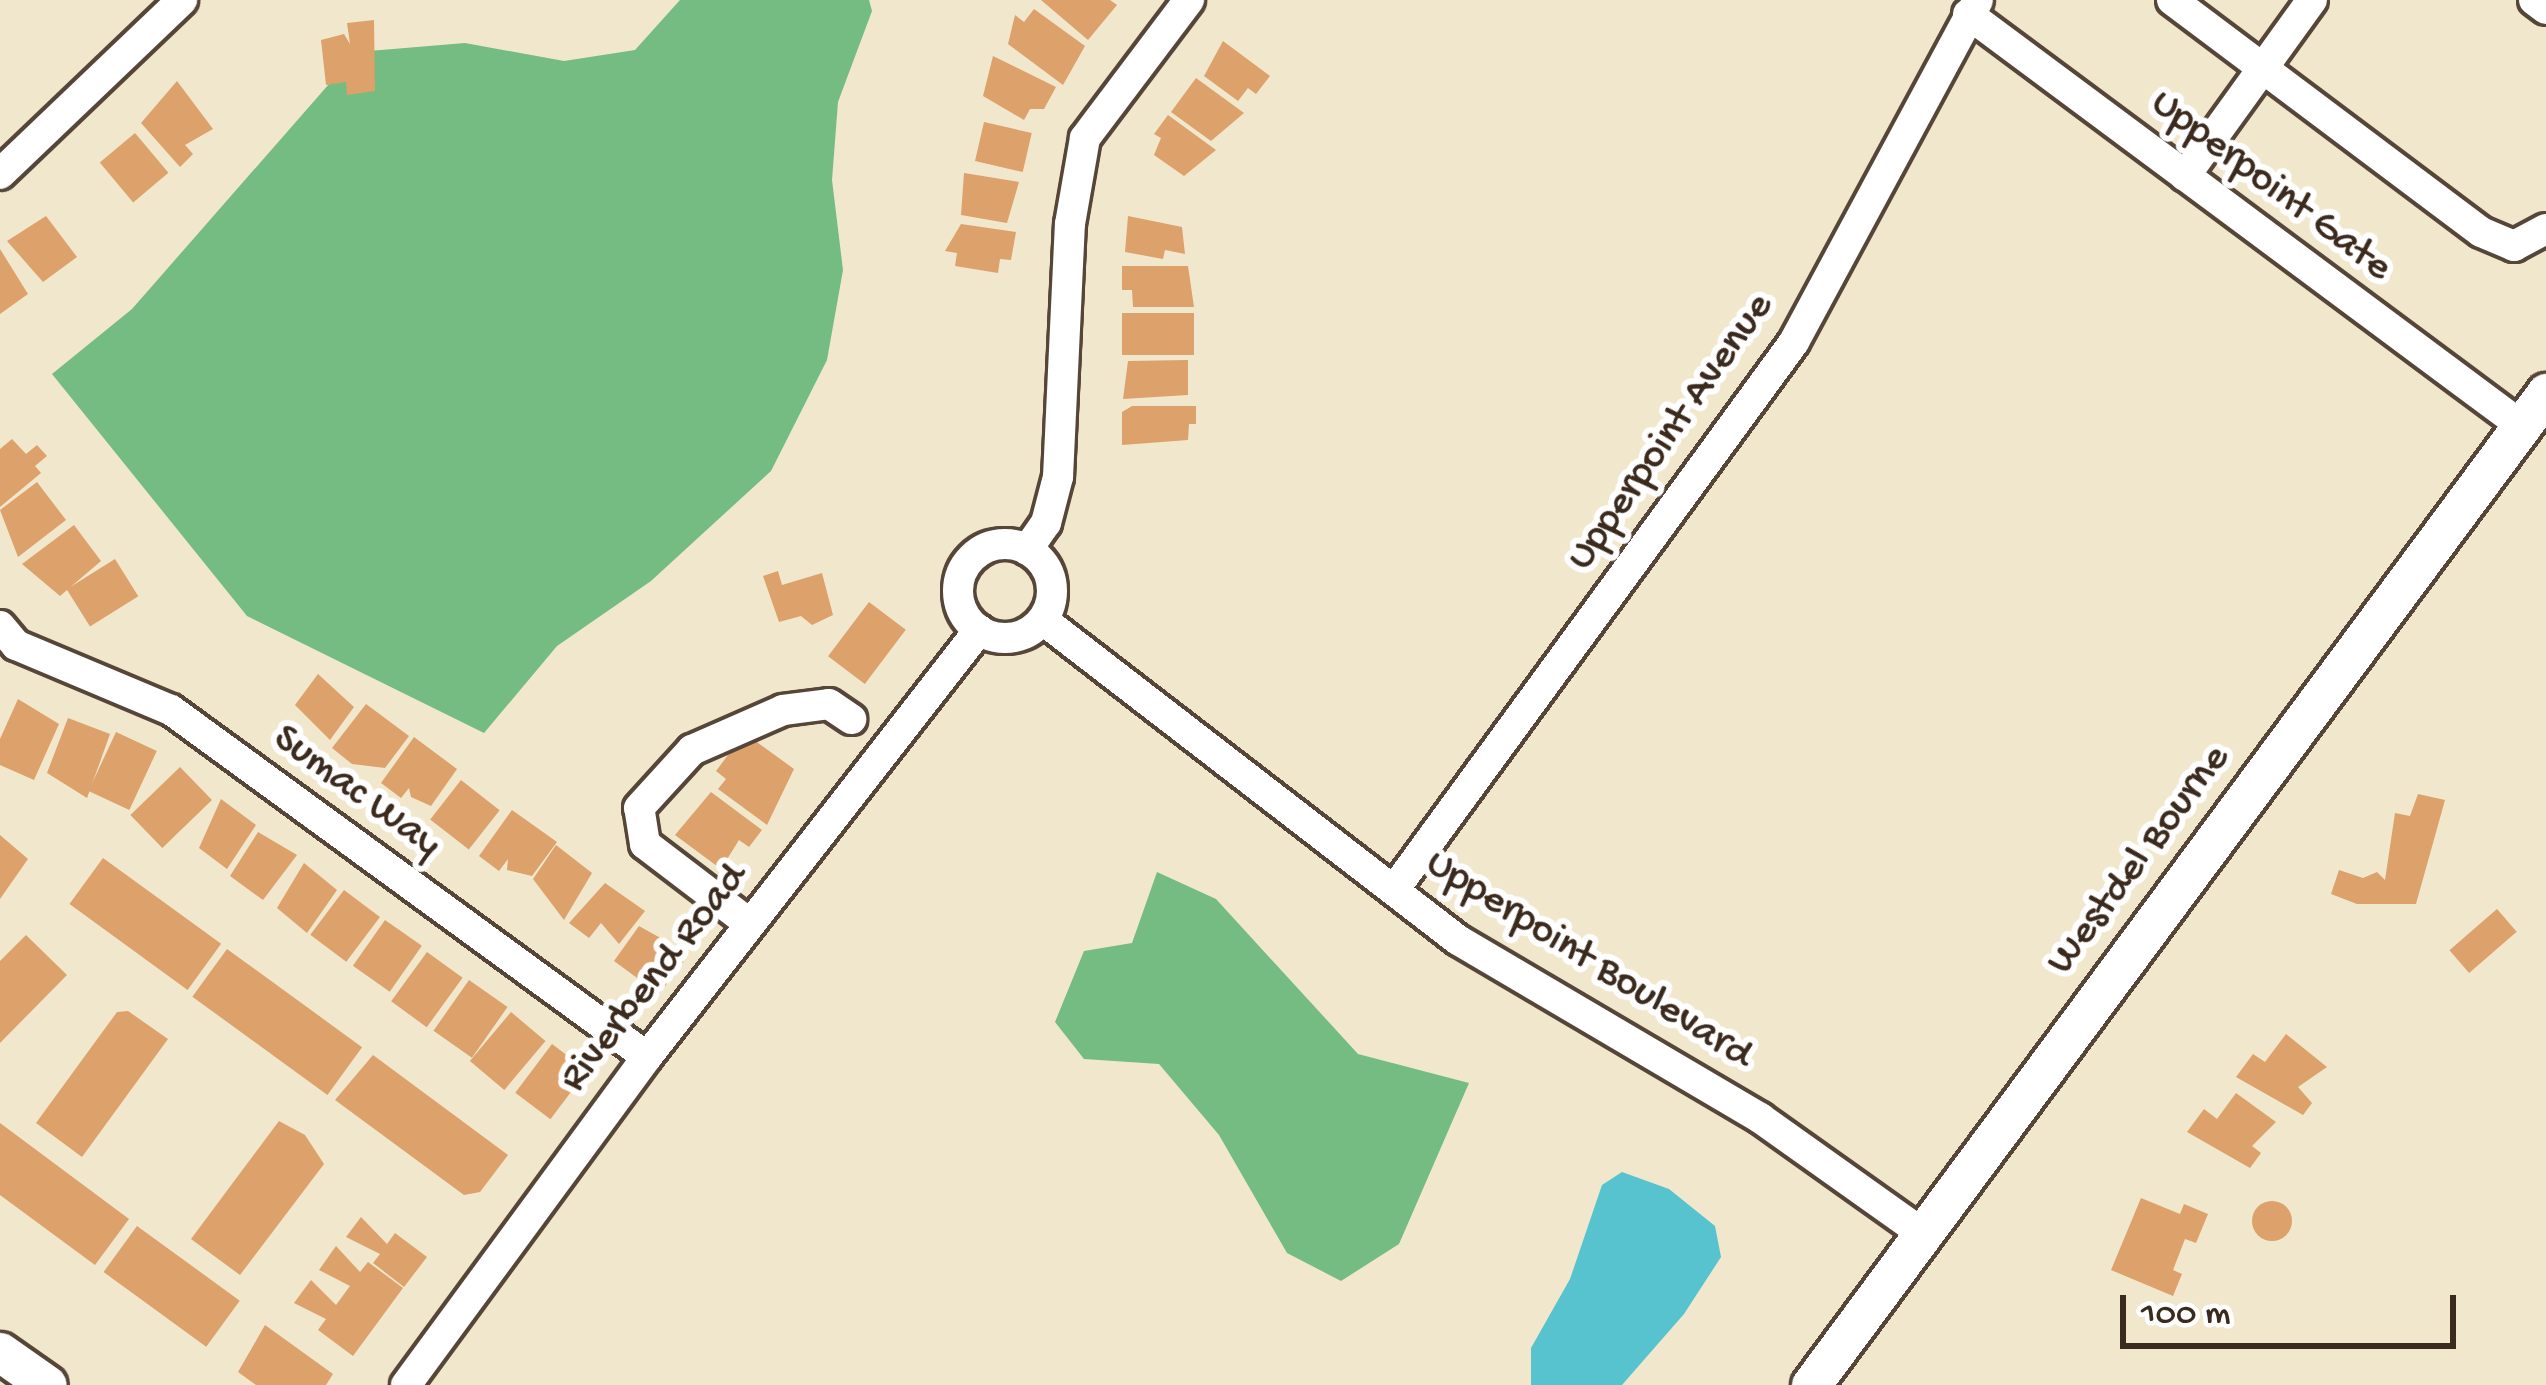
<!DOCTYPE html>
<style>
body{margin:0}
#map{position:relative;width:2546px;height:1385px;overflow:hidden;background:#f1e7cd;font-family:"Gochi Hand",sans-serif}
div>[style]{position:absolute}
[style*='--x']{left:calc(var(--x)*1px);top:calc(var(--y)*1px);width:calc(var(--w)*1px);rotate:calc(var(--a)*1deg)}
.forest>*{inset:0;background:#74bc82}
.water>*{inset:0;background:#56c3ce}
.building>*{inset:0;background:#dda16b;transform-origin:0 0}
.round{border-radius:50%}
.roads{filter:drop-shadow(3px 0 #564638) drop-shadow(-3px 0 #564638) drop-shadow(0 3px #564638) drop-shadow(0 -3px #564638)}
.minor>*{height:30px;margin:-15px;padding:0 15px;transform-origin:15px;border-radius:15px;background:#fff}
.minor>.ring{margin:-15px;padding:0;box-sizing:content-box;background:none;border:30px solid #fff;border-radius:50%}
.major>*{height:39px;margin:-19.5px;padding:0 19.5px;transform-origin:19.5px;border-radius:19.5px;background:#fff}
span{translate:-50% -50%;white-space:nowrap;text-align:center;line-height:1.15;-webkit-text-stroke:12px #fff;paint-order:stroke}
.street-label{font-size:42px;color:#3b2a1e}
.scale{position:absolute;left:2120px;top:1295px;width:336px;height:54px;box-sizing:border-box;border:6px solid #3b2a1e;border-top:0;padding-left:15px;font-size:36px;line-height:42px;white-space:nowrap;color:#3b2a1e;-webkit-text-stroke:9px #fff;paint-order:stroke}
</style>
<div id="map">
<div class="forest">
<div style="clip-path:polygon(680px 0,869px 0,872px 11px,838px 102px,832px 180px,843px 270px,827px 360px,771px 471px,651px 581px,557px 646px,484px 733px,247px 616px,52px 374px,132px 309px,357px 52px,465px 43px,564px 61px,635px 50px)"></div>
<div style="clip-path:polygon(1157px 872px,1216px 899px,1358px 1054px,1469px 1083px,1399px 1244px,1341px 1281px,1287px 1253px,1219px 1135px,1159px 1064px,1084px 1059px,1055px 1022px,1084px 951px,1132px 943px)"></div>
</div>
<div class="water">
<div style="clip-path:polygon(1622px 1172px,1669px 1189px,1715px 1226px,1721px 1257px,1684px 1314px,1622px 1385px,1531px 1385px,1531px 1348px,1570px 1279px,1602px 1185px)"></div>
</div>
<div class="building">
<div style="clip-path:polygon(1041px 0,1110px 0,1117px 5px,1088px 40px)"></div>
<div style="clip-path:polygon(1034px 9px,1085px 46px,1063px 85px,1008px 44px,1015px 15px,1024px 22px)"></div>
<div style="clip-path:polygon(374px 20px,375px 91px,347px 95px,346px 82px,326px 85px,321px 40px,344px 34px,350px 44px,347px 23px)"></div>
<div style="clip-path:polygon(1223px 41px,1270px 76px,1256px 94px,1248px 88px,1238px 101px,1204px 76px)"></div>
<div style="clip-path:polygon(993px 56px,1056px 87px,1044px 109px,1030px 109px,1024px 120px,983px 96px)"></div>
<div style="clip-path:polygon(1196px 78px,1244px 113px,1211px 141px,1171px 112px)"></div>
<div style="clip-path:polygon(177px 81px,213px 129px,185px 145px,193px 154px,180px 167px,141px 123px)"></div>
<div style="clip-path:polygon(1168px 115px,1216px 150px,1184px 176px,1154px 155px,1161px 138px,1154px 134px)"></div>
<div style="left:984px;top:122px;width:49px;height:40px;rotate:13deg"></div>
<div style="left:135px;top:133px;width:52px;height:46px;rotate:50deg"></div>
<div style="clip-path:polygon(964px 173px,1019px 182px,1007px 223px,961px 215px)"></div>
<div style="clip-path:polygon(46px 216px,77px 257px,43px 282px,7px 241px)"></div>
<div style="clip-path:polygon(1128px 216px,1182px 227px,1185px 254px,1165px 250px,1163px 259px,1125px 252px)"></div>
<div style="clip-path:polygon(961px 224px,1016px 232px,1011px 260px,1000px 259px,998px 273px,955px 266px,957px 253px,945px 251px)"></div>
<div style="clip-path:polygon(0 249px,28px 294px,0 314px)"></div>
<div style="clip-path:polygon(1122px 266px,1188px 266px,1194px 307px,1133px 307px,1132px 290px,1122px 290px)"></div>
<div style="left:1122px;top:313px;width:72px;height:42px"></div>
<div style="clip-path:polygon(1188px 360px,1188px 395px,1123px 399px,1128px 361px)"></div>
<div style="clip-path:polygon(1132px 406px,1196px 406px,1196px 424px,1189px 424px,1188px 440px,1122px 445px,1122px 412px)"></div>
<div style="clip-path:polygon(12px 439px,26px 454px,37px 445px,47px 456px,35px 466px,41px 473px,0 507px,0 449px)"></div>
<div style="clip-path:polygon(37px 482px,66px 520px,18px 557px,0 510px)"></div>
<div style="clip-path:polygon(74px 525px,101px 561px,60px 596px,22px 564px)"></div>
<div style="left:115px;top:559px;width:44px;height:57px;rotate:58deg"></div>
<div style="clip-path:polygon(778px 571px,782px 585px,822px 573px,833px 615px,812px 625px,801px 616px,779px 622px,763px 576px)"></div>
<div style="left:869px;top:602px;width:46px;height:68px;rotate:37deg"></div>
<div style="clip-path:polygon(318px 674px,354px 707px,330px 740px,295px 705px)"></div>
<div style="clip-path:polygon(18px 699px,59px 724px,34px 780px,0 765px,0 739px)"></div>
<div style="clip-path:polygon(366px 704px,409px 736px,385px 768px,352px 764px,332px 748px)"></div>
<div style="clip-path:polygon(68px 718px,110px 734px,87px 798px,47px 773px)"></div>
<div style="left:116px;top:732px;width:45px;height:65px;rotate:25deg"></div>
<div style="clip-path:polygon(414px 737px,457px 769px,431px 806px,411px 797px,409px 788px,401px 798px,381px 783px)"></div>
<div style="clip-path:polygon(754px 740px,794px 769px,767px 825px,718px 789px,726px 779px,716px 771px,728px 755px)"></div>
<div style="left:180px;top:767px;width:46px;height:69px;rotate:46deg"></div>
<div style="left:461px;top:780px;width:49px;height:50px;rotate:38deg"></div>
<div style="clip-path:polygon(711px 792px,762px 830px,749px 847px,739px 840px,721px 869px,675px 835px)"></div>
<div style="clip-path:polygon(2418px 794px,2445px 800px,2416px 904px,2357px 904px,2331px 894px,2339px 870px,2363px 878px,2377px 872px,2385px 880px,2395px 813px,2410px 816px)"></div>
<div style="clip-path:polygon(221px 799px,256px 825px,227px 869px,199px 848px)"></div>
<div style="clip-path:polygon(512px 810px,557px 842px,532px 876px,507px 870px,508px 859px,499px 871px,479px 856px)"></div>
<div style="clip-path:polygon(258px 832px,297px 855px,263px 900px,230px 876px)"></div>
<div style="clip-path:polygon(0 835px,28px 859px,0 899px)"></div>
<div style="clip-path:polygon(556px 845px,592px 873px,564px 920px,533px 879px)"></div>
<div style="left:103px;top:858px;width:146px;height:57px;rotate:36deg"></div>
<div style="clip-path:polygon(304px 863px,337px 890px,307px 933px,277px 908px)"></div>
<div style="clip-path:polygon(605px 883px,645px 911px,619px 944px,601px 923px,589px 938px,569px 923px)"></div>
<div style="left:344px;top:890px;width:45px;height:56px;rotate:37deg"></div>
<div style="left:2497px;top:909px;width:30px;height:63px;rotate:49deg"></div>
<div style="left:385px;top:920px;width:45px;height:56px;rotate:35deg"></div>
<div style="clip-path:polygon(639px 926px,673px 945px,669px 950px,684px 961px,659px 994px,614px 961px)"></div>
<div style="clip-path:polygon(26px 935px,67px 975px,0 1043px,0 961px)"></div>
<div style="left:227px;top:949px;width:167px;height:59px;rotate:36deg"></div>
<div style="left:427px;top:952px;width:44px;height:61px;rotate:36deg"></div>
<div style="left:469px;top:980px;width:47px;height:62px;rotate:35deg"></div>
<div style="clip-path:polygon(128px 1011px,168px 1039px,82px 1157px,36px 1123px,117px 1012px)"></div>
<div style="left:511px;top:1012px;width:45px;height:64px;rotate:40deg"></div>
<div style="clip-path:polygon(2286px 1034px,2327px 1067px,2298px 1087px,2312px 1103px,2303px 1115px,2236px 1077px,2253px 1054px,2265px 1062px)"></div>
<div style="left:552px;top:1044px;width:44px;height:61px;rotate:37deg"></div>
<div style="clip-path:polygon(373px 1055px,508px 1155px,480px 1192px,464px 1195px,335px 1100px)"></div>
<div style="clip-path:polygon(2236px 1093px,2276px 1122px,2252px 1146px,2261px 1153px,2250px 1168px,2187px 1132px,2204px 1109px,2217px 1119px)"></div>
<div style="clip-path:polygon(279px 1121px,305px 1135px,324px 1164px,240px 1275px,191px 1239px)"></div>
<div style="clip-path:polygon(0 1123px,129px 1219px,95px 1265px,0 1195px)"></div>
<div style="clip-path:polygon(2141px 1198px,2180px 1214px,2184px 1204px,2208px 1214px,2196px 1243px,2185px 1239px,2173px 1270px,2182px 1274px,2173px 1296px,2111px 1270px)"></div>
<div class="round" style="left:2252px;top:1201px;width:40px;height:40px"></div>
<div style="clip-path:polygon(361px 1217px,387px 1244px,395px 1233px,427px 1257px,404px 1287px,373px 1263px,380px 1254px,346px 1237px)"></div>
<div style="left:137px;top:1226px;width:127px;height:57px;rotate:36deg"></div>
<div style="clip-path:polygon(336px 1246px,360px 1272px,368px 1262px,403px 1288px,353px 1356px,318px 1330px,326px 1319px,294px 1303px,311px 1280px,336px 1305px,350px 1286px,319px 1270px)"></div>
<div style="clip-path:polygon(265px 1325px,333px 1374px,326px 1385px,256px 1385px,238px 1372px)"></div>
</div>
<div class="roads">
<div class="minor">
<div style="--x:2172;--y:0;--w:386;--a:36.9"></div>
<div style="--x:2481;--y:232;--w:36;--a:23"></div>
<div style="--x:2514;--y:246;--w:36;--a:-28"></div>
<div style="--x:2534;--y:0;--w:15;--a:37"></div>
<div style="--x:1968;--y:14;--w:690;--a:36.64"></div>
<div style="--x:0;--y:174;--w:252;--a:-43.7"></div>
<div style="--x:2185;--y:176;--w:217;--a:-54.2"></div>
<div class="ring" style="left:958px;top:544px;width:64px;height:64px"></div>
<div style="--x:1027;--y:550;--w:33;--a:-55"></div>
<div style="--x:1046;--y:523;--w:48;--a:-75.4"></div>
<div style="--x:1058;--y:477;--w:253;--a:-87.3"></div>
<div style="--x:1070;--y:224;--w:87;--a:-80.1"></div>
<div style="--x:1085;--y:138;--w:173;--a:-53"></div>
<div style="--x:1043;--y:620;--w:524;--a:37.64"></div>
<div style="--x:1458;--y:940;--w:351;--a:30.5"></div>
<div style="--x:1760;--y:1118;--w:200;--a:35.4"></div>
<div style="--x:0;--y:626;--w:25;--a:50"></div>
<div style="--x:16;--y:645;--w:168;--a:22.8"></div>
<div style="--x:171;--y:710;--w:589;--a:36.09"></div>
<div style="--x:1394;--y:890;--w:678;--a:-53.87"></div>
<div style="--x:1794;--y:342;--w:388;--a:-61.7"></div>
<div style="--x:750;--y:924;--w:132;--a:-142.7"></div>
<div style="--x:645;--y:844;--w:36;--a:-99"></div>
<div style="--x:639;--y:808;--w:79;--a:-47.6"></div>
<div style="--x:692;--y:750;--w:99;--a:-23.7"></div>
<div style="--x:783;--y:710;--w:46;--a:-7.4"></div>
<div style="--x:829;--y:704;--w:27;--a:34"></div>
<div style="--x:406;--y:1385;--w:407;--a:-53.7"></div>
<div style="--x:647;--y:1057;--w:541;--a:-52.13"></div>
</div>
<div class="major">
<div style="--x:0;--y:1352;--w:57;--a:35.1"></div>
<div style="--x:1811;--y:1385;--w:1235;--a:-53.46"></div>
</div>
</div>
<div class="street-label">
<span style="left:2270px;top:187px;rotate:37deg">Upperpoint Gate</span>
<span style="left:1672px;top:433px;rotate:-55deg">Upperpoint Avenue</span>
<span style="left:356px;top:793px;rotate:36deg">Sumac Way</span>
<span style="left:2140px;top:861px;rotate:-53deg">Westdel Bourne</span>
<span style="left:1588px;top:961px;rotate:32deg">Upperpoint Boulevard</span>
<span style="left:655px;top:979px;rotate:-52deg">Riverbend Road</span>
</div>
<div class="scale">100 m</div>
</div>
